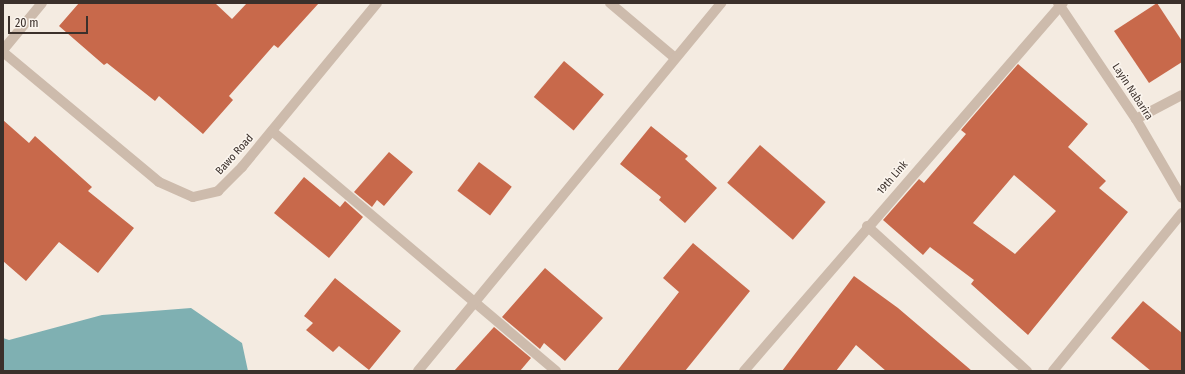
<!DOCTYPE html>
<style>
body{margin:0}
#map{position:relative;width:1185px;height:374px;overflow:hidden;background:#f4ebe1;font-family:"Fira Sans Condensed",sans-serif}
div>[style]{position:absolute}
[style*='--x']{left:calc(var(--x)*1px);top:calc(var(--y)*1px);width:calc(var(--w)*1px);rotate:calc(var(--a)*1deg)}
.water>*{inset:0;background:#7fb0b2}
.building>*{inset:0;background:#c8694b;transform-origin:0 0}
.minor>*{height:10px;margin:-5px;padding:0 5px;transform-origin:5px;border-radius:5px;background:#cdbbac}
span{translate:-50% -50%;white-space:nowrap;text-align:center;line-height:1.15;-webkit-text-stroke:3px #fbf5ee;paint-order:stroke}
.street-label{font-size:11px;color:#3b302b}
.frame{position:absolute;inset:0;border:4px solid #3b302b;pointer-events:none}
.scale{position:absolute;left:8px;top:16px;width:80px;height:18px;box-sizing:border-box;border:2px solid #3b302b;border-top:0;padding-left:5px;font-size:12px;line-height:14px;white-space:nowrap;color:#3b302b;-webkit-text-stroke:3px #fbf5ee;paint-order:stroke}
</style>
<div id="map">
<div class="water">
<div style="clip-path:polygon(191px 308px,242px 343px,248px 371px,3px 371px,3px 338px,9px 340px,102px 315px)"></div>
</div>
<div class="building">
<div style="clip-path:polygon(79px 3px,215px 3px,232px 19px,247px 3px,319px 3px,278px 48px,274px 45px,229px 96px,233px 100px,203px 134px,159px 96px,155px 101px,107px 63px,104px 65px,59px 26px)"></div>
<div style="clip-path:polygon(1157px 3px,1182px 41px,1182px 62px,1149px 83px,1114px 31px)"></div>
<div style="left:564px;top:61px;width:52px;height:47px;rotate:40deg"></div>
<div style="clip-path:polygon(evenodd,1018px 64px,1088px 124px,1068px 147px,1106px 181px,1099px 188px,1128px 212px,1028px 335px,971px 284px,974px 280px,930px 247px,923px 255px,883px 220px,919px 179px,924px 183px,966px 134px,961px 130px,1018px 64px,1014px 175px,1056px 211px,1015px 254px,973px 223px,1014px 175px)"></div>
<div style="clip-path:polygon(3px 120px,29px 143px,35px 136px,92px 187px,88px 191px,134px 228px,98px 273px,59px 242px,26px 281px,3px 261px)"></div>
<div style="clip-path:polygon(651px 126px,688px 156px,685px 159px,717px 188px,685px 223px,659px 200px,661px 197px,620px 164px)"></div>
<div style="left:760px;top:145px;width:87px;height:50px;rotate:41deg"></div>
<div style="clip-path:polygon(389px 152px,413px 172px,384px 206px,377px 200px,372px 207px,354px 192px)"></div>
<div style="left:479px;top:162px;width:41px;height:36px;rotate:37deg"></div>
<div style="clip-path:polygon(304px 177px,340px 207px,345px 201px,363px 217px,329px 258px,274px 213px)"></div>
<div style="clip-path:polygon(693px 243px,750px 291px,685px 371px,617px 371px,679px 292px,663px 278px)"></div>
<div style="clip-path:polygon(545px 268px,603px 318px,565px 361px,544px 343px,540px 349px,502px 317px)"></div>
<div style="clip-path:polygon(854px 276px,898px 308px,972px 371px,886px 371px,856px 345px,836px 371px,782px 371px)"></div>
<div style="clip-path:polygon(335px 278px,401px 331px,369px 370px,339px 346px,333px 352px,306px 330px,313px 323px,304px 316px)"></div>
<div style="clip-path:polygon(1143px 301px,1182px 333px,1182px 371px,1151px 371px,1111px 338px)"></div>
<div style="clip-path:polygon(494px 327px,531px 358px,520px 371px,454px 371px)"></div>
</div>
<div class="minor">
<div style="--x:610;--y:3;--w:85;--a:40.2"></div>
<div style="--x:1058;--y:3;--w:140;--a:56.1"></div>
<div style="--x:1136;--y:119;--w:91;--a:59.8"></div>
<div style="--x:3;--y:50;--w:61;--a:-50.3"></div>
<div style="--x:3;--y:52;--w:203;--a:39.8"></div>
<div style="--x:159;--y:182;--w:37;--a:24"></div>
<div style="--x:193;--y:197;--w:26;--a:-13"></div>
<div style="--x:218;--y:191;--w:34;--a:-45"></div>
<div style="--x:242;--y:167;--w:212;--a:-50.5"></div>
<div style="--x:1136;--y:119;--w:52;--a:-27.6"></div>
<div style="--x:272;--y:131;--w:372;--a:40.2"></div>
<div style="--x:867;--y:226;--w:216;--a:42.2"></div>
<div style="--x:418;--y:371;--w:477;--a:-50.5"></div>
<div style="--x:744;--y:371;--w:487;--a:-49.1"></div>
<div style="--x:1053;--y:371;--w:204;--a:-50.8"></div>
</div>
<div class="street-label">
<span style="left:1132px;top:92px;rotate:57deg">Layin Nabarira</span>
<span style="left:235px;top:155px;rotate:-48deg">Bawo Road</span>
<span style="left:893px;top:178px;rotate:-49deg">19th Link</span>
</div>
<div class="frame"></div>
<div class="scale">20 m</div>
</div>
